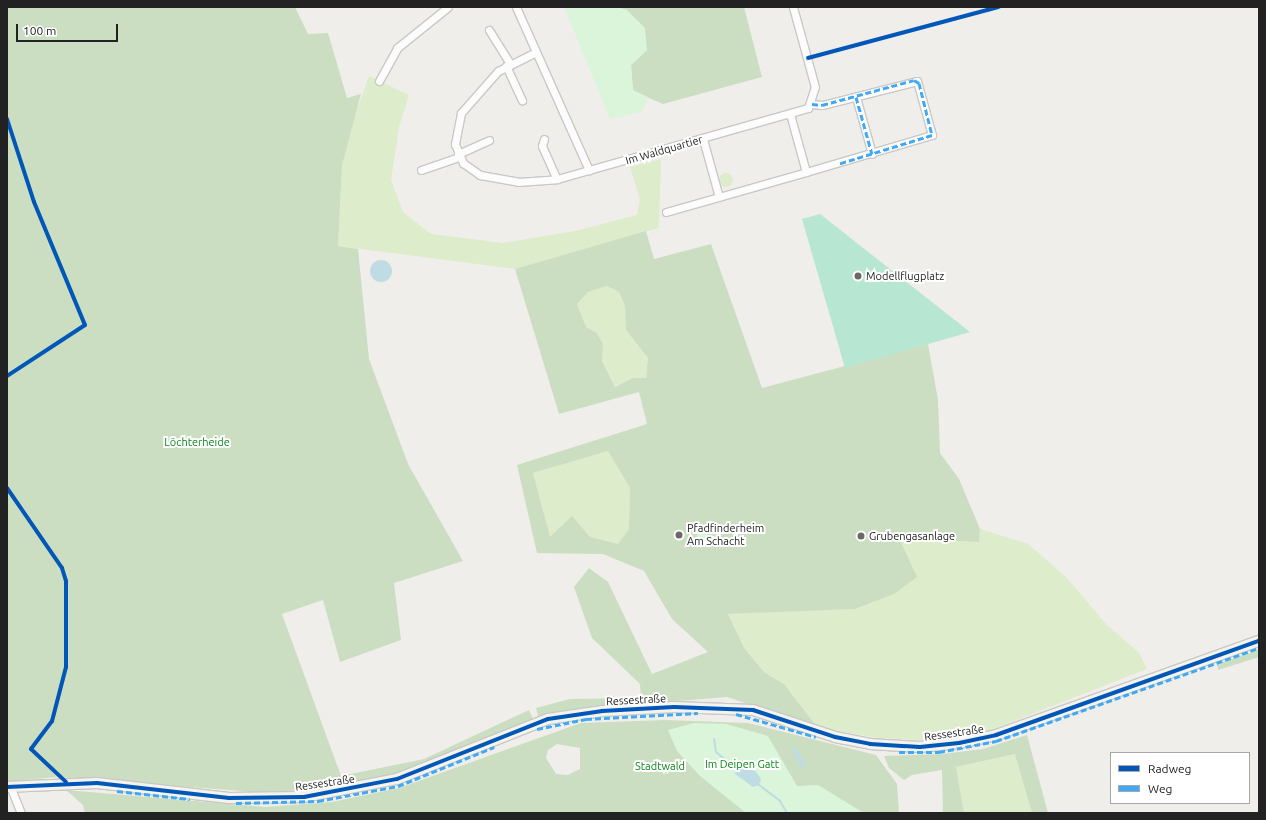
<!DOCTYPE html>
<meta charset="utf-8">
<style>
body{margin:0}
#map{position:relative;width:1266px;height:820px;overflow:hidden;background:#f0eeeb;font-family:Ubuntu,sans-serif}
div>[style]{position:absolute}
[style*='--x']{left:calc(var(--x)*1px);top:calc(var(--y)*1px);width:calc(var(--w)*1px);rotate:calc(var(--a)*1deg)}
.grass>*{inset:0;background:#ddeccb}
.round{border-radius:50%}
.forest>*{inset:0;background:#cbdec1}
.park>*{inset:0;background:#daf5da}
.pitch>*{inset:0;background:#b7e6d2}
.water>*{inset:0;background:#bfdbe3}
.stream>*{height:2px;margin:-1px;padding:0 1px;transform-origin:1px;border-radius:1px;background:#bfdbe3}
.roads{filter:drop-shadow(1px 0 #c9c8c7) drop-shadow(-1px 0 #c9c8c7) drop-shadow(0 1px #c9c8c7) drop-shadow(0 -1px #c9c8c7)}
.street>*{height:7px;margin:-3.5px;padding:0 3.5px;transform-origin:3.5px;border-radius:3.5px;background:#fdfcfc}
.secondary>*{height:10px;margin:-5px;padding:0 5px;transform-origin:5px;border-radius:5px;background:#f4f4ed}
.quiet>*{height:3px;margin-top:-1.5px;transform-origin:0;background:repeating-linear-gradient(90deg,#3fa9f5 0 6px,transparent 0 9px)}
.cycleway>*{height:4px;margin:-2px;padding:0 2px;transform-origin:2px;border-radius:2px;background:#0057b8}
.dots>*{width:11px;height:11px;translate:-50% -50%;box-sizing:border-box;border:2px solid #fff;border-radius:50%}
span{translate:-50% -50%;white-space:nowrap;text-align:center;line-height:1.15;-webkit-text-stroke:4px #fff;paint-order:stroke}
.street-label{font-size:11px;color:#222}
.poi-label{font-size:11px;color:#222}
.left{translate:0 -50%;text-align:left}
.park-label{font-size:11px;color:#0c8416}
.frame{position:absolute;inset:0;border:8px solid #222;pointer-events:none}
.legend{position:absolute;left:1110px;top:752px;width:140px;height:52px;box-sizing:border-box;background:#fff;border:1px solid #a7a7a7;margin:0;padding:5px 7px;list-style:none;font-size:12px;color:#222}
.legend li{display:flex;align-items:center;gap:8px;height:20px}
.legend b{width:20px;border:1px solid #a7a7a7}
.scale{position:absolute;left:16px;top:24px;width:102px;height:18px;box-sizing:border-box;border:2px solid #222;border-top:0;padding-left:5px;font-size:12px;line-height:14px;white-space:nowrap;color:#222;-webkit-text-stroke:3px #fff;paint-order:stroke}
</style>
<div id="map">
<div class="grass">
<div style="clip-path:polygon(369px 76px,409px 95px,399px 127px,391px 180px,403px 212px,431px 234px,503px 243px,575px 231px,637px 215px,640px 199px,630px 167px,661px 159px,659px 228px,515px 269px,338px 246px,342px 165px,349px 133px)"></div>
<div class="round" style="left:719px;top:173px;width:14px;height:14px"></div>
<div style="clip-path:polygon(607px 286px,619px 292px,625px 306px,626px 330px,648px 358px,646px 378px,633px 378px,615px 387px,602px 361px,603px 344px,597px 333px,586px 327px,577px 304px,588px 292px)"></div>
<div style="clip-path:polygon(608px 451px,630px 488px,629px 529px,618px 544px,590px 537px,550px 538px,533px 473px)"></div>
<div style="clip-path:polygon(980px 529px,1028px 544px,1066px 577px,1106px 624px,1139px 653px,1147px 669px,986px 732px,924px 740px,877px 738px,817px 727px,784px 684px,764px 672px,744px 648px,728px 614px,855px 609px,894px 594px,898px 538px,979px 542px)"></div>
<div style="clip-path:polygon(1016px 754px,1032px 813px,964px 813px,956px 767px)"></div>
</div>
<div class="forest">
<div style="clip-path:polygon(7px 7px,295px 7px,308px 34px,328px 33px,347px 98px,361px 94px,342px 165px,338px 246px,358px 249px,369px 359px,408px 464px,463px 561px,394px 583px,401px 640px,340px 662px,323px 600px,282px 614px,341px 776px,424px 759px,529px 710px,533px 719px,426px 765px,344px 786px,269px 793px,56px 777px,7px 782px)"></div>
<div style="clip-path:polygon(615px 7px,744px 7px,762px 77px,663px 104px,633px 91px,631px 65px,647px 50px,627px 10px)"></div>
<div style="clip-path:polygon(evenodd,646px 231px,654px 259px,711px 244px,762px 388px,928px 344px,938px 400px,940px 453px,959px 479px,980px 529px,979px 542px,899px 538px,917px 577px,894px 594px,855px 609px,728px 614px,744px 648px,764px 672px,784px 684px,817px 727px,727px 697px,578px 709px,538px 716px,536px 708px,570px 699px,641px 698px,640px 684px,592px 638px,574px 587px,589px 568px,608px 582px,652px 674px,708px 652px,672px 619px,644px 571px,603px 554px,537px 553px,517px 465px,647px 424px,639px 392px,559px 414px,515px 269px,646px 231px,607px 286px,619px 292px,625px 306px,626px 330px,648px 358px,646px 378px,633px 378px,615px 387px,602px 361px,603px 344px,597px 333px,586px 327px,577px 304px,588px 292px,607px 286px,646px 231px,608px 451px,630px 488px,629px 529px,618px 544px,590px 537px,572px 516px,550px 537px,533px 473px,608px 451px)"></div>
<div style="clip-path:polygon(1259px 650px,1259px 657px,1218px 670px,1217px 664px)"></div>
<div style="clip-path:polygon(evenodd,665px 720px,748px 723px,876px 755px,897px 784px,899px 813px,85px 813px,83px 805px,66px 790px,265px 807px,332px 802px,399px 788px,581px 723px,665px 720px,557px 744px,580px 748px,580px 769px,568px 775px,556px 774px,546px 758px,548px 750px,557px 744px)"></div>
<div style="clip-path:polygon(1027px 735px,1048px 813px,1032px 813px,1015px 754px,956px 767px,964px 813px,943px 813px,942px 770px,912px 775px,904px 780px,889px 768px,884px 756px,943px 754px,983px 749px)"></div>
</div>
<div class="park">
<div style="clip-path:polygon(564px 7px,615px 7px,627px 10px,645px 28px,647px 50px,631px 65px,633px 90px,648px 97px,642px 112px,610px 119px)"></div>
<div style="clip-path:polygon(697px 532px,725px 539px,726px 542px,697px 544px)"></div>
<div style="clip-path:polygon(694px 723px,726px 724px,768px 736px,797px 786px,818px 785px,864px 813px,746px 813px,700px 776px,677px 751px,668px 730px)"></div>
</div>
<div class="pitch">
<div style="clip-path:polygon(820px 214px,970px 332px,845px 368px,802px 219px)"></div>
</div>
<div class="water">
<div class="round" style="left:370px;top:260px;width:22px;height:22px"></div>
<div style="clip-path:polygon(795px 748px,806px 765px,802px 768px,791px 750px)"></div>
<div style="clip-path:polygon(744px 765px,756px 772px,761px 779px,759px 785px,753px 787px,735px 774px,735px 768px)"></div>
</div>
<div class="stream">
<div style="--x:714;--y:739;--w:13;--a:81"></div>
<div style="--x:716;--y:752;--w:25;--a:40"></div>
<div style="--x:759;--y:785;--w:26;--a:37"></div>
<div style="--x:780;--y:801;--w:14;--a:60"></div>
</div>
<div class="roads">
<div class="street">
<div style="--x:516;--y:7;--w:179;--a:65.9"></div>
<div style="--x:489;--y:30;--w:40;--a:58"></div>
<div style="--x:536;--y:52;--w:42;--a:153.4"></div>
<div style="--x:498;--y:71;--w:56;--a:131.4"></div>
<div style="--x:461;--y:113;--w:32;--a:101"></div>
<div style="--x:455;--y:144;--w:21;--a:67"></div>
<div style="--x:463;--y:163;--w:21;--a:35"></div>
<div style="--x:480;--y:175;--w:39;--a:10"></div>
<div style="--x:518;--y:182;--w:39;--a:-4"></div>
<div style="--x:557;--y:179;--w:261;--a:-15.8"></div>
<div style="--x:808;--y:108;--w:22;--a:-72"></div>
<div style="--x:815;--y:87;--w:83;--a:-105.4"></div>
<div style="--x:506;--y:66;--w:38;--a:65"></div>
<div style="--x:379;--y:81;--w:38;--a:-61"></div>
<div style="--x:397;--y:48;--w:65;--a:-38.8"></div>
<div style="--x:856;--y:97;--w:59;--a:74.3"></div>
<div style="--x:544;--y:139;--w:7;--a:106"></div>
<div style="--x:542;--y:146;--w:36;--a:66"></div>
<div style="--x:703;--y:139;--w:60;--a:74.6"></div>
<div style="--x:458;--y:154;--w:34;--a:-24"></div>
<div style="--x:421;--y:170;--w:40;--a:-18.9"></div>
<div style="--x:806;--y:172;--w:131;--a:-16.4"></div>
<div style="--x:932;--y:135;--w:56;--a:-105.5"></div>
<div style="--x:917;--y:81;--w:98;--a:165.8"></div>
<div style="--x:822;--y:105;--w:10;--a:-174"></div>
<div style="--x:666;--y:212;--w:146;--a:-15.9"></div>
<div style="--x:806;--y:172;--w:60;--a:-105.4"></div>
<div style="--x:10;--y:786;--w:29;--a:68"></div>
</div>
<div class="secondary">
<div style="--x:7;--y:787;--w:90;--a:-2.5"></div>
<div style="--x:97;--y:783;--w:133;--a:6.5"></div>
<div style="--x:229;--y:798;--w:75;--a:-0.8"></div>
<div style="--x:304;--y:797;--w:95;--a:-11"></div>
<div style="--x:397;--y:779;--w:162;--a:-21.7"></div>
<div style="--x:548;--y:719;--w:55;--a:-8.4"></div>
<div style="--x:602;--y:711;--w:72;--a:-3.2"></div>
<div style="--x:674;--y:707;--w:79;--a:2.2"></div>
<div style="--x:753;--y:710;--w:86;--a:18.2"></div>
<div style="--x:835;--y:737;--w:36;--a:11"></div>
<div style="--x:870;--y:744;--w:50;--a:3.4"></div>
<div style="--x:920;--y:747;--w:39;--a:-6"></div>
<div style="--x:959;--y:743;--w:38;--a:-12"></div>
<div style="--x:996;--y:735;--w:279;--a:-19.7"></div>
</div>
</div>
<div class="quiet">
<div style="--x:856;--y:97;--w:59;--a:74.3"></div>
<div style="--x:812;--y:104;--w:10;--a:6"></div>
<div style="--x:822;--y:105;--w:95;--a:-15.2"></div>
<div style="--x:914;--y:80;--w:6;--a:31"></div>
<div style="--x:919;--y:83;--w:54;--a:76"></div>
<div style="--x:932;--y:135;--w:98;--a:162.9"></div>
<div style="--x:736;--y:714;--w:83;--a:16"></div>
<div style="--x:537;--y:729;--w:50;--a:-11.5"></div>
<div style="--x:586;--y:719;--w:112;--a:-3.1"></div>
<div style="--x:899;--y:752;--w:40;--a:0"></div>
<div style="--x:939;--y:752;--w:58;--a:-10.9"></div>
<div style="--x:996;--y:741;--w:279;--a:-19.5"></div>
<div style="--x:117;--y:791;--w:73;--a:6.3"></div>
<div style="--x:236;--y:803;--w:82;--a:-1.4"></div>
<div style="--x:318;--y:801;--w:81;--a:-10.6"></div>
<div style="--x:398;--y:786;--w:104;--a:-22.1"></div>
</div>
<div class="cycleway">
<div style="--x:808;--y:58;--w:197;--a:-15"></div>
<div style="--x:7;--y:119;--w:87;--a:72"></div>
<div style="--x:34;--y:202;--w:133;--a:67.5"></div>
<div style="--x:85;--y:325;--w:93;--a:146.8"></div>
<div style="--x:7;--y:488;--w:97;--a:55.5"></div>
<div style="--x:62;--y:568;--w:14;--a:73"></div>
<div style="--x:66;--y:581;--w:86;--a:90"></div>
<div style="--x:66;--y:667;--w:56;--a:104.5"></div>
<div style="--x:52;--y:721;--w:35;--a:127"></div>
<div style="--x:31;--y:749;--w:48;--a:43.3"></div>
<div style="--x:7;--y:787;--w:90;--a:-2.5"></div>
<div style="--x:97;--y:783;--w:133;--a:6.5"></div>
<div style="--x:229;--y:798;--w:75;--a:-0.8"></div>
<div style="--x:304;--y:797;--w:95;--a:-11"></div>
<div style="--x:397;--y:779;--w:162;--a:-21.7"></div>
<div style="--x:548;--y:719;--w:55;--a:-8.4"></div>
<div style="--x:602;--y:711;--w:72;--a:-3.2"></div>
<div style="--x:674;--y:707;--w:79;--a:2.2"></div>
<div style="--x:753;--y:710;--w:86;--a:18.2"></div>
<div style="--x:835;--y:737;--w:36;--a:11"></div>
<div style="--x:870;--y:744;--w:50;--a:3.4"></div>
<div style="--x:920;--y:747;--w:39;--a:-6"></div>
<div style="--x:959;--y:743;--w:38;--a:-12"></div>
<div style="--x:996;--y:735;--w:279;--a:-19.7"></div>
</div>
<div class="dots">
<div style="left:858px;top:276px;background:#6a6968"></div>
<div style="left:679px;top:535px;background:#6a6968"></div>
<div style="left:861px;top:536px;background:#6a6968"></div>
</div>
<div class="street-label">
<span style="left:664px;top:150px;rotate:-16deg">Im Waldquartier</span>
<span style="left:636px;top:700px;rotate:-3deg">Ressestraße</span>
<span style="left:954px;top:733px;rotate:-8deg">Ressestraße</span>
<span style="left:325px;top:783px;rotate:-8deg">Ressestraße</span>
</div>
<div class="poi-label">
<span class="left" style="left:866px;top:276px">Modellflugplatz</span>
<span class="left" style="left:687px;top:535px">Pfadfinderheim<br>Am Schacht</span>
<span class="left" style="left:869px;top:536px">Grubengasanlage</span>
</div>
<div class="park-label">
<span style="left:197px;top:442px">Löchterheide</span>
<span style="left:742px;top:764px">Im Deipen Gatt</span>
<span style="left:660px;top:766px">Stadtwald</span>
</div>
<div class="frame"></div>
<ul class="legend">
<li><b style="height:5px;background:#0057b8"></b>Radweg</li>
<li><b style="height:5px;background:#3fa9f5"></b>Weg</li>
</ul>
<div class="scale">100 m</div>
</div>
